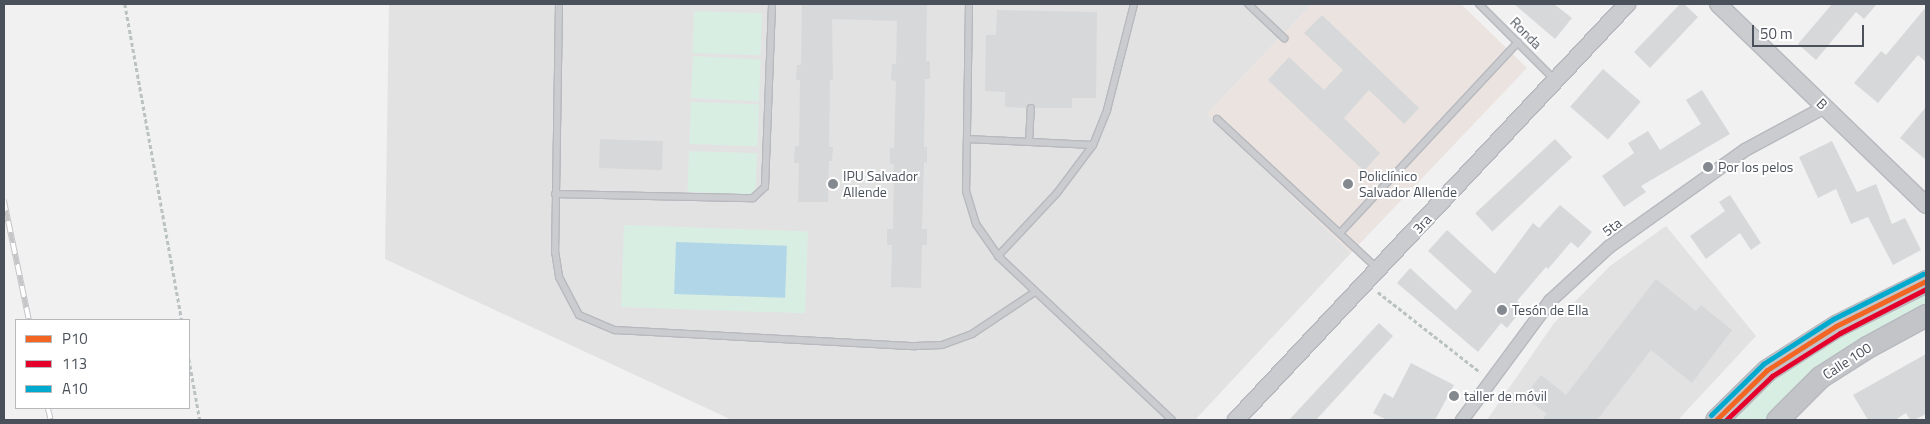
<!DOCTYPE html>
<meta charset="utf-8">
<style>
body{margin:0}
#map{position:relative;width:1930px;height:424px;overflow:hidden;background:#f1f1f1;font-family:"Titillium Web",sans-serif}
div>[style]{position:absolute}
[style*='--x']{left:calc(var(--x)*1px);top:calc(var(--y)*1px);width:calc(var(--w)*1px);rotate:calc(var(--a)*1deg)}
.education>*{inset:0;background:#e3e2e2}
.medical>*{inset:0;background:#ebe3e0}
.green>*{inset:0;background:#d8eee3;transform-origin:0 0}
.water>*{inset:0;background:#b1d6e7;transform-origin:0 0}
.building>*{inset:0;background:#d7d8da;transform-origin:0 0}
.path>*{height:2.5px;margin-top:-1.25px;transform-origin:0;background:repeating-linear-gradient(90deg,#bac3c1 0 4px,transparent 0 6.5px)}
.roads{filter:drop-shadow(1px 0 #b7b9bf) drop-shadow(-1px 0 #b7b9bf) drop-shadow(0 1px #b7b9bf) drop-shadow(0 -1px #b7b9bf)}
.service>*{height:6px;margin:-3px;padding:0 3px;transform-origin:3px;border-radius:3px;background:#cbcccf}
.minor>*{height:12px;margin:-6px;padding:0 6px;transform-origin:6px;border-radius:6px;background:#cbcccf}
.tertiary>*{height:16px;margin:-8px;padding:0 8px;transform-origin:8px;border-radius:8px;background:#cbcccf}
.trunk>*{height:21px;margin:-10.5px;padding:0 10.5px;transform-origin:10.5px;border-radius:10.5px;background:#c2c4c8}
.rail>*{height:5.5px;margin-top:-2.75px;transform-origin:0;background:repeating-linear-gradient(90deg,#fff 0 11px,#c6c6c9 0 22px);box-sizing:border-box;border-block:1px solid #c6c6c9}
.bus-1>*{height:5px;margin:-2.5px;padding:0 2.5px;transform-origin:2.5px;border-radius:2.5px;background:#f26522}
.bus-2>*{height:5px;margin:-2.5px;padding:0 2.5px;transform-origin:2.5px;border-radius:2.5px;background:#e4002b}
.bus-3>*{height:5px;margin:-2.5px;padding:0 2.5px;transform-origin:2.5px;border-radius:2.5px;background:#00a9ce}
.dots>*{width:14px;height:14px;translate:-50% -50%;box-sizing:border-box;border:2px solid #fff;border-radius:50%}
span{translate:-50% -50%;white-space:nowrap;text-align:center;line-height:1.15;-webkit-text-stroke:4px #fff;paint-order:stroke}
.street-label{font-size:14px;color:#4a515b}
.poi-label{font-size:14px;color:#4a515b}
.left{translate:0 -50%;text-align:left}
.frame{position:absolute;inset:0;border:5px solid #4a515b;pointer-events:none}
.legend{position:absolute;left:15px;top:319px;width:175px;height:90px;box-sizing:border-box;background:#fff;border:1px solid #b7b9bd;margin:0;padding:6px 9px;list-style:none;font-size:15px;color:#4a515b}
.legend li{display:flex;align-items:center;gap:10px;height:25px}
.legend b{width:25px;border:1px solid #b7b9bd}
.scale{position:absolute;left:1752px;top:25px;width:112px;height:22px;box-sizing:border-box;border:2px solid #4a515b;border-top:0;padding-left:6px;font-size:15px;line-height:18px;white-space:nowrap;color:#4a515b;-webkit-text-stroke:4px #fff;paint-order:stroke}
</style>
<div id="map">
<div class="education">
<div style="clip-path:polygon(389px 4px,1312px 4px,1207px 114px,1351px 253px,1195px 420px,732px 420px,385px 259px)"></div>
<div style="clip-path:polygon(1666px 226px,1756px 336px,1678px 420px,1487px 420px,1554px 323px,1610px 266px)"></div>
</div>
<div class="medical">
<div style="clip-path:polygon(1312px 4px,1461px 4px,1527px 68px,1351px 253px,1207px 114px)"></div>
</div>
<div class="green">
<div style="left:694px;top:11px;width:68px;height:42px;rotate:2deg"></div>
<div style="left:693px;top:56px;width:68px;height:42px;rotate:3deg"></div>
<div style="left:691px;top:102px;width:68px;height:42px;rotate:2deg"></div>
<div style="left:689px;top:151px;width:68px;height:41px;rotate:2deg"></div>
<div style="left:624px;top:225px;width:184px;height:82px;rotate:2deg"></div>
<div style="clip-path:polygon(1926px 290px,1926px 306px,1815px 371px,1765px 420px,1728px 420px,1772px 377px,1844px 331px)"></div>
</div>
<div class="water">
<div style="left:676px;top:242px;width:111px;height:52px;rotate:2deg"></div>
</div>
<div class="building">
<div style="clip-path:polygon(802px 4px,927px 4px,926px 61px,930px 61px,930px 79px,925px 79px,924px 147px,927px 147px,927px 163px,924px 162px,922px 229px,927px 229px,927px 245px,922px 245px,921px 288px,891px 287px,892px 245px,887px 245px,887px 229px,893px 229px,894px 164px,890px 164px,890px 148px,894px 148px,896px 81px,891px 80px,892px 64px,896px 64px,897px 21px,832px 19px,833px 80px,830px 80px,829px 147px,833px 147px,832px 161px,829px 161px,828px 202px,798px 202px,799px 163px,794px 163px,795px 146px,799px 146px,800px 80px,796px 80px,797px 65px,801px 65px)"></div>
<div style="clip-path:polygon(1514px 4px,1554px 4px,1572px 18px,1555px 39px)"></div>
<div style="clip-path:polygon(1680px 4px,1684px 4px,1698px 17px,1650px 68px,1634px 52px)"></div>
<div style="clip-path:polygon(1832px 4px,1877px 4px,1864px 19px,1856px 12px,1816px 60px,1798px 44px)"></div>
<div style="clip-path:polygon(1926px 7px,1926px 62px,1918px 55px,1878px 103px,1854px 83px,1881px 51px,1886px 55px)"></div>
<div style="clip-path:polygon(997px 10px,1097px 12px,1096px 98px,1072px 98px,1072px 108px,1036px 108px,1031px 103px,1026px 108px,1005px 107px,1005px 92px,985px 91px,986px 35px,996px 35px)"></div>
<div style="clip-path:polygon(1322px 15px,1419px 108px,1404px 124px,1369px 90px,1344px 118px,1380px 153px,1364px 171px,1268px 80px,1289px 57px,1324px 90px,1343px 70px,1304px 33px)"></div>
<div style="left:1603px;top:69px;width:50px;height:50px;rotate:41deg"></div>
<div style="clip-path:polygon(1702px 90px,1730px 134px,1641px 186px,1646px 192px,1624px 207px,1602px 176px,1634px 153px,1628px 143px,1648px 131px,1660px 150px,1701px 124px,1686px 100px)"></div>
<div style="clip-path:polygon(1926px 107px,1926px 160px,1900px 138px)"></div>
<div style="left:600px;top:139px;width:63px;height:29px;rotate:2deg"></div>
<div style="left:1555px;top:139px;width:25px;height:109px;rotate:47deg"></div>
<div style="clip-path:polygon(1832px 141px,1857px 192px,1876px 184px,1892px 224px,1905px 218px,1921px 250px,1893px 265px,1868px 217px,1851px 224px,1836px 189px,1818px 198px,1799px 157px)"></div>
<div style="clip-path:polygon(1730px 195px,1761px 243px,1751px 250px,1740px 233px,1706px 259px,1690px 236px,1725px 211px,1719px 202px)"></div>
<div style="clip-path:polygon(1560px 205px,1592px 232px,1578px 248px,1571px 242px,1548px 269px,1546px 267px,1517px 301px,1524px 307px,1507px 328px,1501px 323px,1478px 352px,1397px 283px,1410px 268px,1456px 310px,1472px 291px,1428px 251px,1447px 230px,1495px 274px,1533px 223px,1539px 228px)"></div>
<div style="clip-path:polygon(1656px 279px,1696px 311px,1701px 305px,1732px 330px,1692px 383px,1651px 350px,1597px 420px,1542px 420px,1547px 414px,1524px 397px,1541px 375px,1566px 395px)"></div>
<div style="clip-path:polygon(1379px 323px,1393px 336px,1316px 420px,1289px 420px)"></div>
<div style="clip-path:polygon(1926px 354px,1926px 414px,1914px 420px,1910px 420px,1906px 413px,1895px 420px,1868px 420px,1853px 395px)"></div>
<div style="clip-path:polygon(1411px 363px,1454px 385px,1435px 420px,1387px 420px,1373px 413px,1384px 393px,1393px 398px)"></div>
</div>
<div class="path">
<div style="--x:125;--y:4;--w:321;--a:79.8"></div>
<div style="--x:1378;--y:292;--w:130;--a:38.1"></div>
<div style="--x:189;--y:359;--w:62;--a:79.8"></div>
</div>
<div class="roads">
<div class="service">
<div style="--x:559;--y:4;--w:247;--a:90.9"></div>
<div style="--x:555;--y:251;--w:26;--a:81"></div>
<div style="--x:559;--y:277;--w:43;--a:62.2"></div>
<div style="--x:579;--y:315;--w:39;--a:23"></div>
<div style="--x:615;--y:330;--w:300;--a:3.1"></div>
<div style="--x:915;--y:346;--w:27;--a:-2"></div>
<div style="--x:942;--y:345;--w:32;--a:-20"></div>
<div style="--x:972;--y:334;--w:76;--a:-33.7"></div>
<div style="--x:969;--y:4;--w:187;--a:90.9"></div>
<div style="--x:966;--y:191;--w:34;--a:73"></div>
<div style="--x:976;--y:224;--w:39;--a:55"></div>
<div style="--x:998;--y:256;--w:239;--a:43.3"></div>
<div style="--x:1248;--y:4;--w:50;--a:43.4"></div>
<div style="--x:1479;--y:4;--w:106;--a:45"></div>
<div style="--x:1217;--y:119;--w:219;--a:43"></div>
<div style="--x:967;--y:139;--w:126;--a:2.7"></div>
<div style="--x:1029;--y:142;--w:34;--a:-87"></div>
<div style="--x:555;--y:194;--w:198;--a:1.2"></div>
<div style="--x:753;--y:198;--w:16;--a:-43"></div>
<div style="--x:765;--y:187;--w:183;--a:-87.8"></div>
<div style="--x:1340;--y:233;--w:261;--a:-47"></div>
<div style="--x:998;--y:256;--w:86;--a:-46.9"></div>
<div style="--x:1057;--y:193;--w:60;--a:-53.1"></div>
<div style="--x:1093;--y:145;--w:38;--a:-68"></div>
<div style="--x:1107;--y:110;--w:109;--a:-75.7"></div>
</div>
<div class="minor">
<div style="--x:1462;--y:420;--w:148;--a:-53.5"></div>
<div style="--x:1550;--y:301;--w:80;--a:-42.5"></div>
<div style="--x:1609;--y:247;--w:167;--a:-35.5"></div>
<div style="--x:1745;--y:150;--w:91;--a:-28.3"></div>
</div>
<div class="tertiary">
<div style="--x:1718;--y:4;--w:289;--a:44"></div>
<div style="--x:1236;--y:420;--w:571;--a:-46.77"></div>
</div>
<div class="trunk">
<div style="--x:1716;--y:420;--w:71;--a:-44.4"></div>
<div style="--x:1767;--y:370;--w:82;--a:-32.5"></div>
<div style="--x:1836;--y:326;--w:101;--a:-26.6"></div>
<div style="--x:1777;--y:420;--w:61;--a:-45"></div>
<div style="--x:1820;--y:377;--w:56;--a:-32.6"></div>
<div style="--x:1867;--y:347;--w:67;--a:-28.5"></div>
</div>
</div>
<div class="rail">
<div style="--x:4;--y:200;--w:123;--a:78.2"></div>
<div style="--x:48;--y:408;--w:12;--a:76"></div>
</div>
<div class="bus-1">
<div style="--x:1716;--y:420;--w:71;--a:-44.4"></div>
<div style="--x:1767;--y:370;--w:82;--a:-32.5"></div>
<div style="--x:1836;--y:326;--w:101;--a:-26.6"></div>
</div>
<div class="bus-2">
<div style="--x:1726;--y:420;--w:64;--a:-43.7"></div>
<div style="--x:1772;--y:376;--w:80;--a:-32.3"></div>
<div style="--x:1840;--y:333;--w:97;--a:-27.1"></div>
</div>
<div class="bus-3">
<div style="--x:1711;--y:415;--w:73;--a:-44.4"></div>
<div style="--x:1763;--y:364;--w:83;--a:-32.7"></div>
<div style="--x:1833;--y:319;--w:101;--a:-26.6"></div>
</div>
<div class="dots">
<div style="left:1708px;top:167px;background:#848990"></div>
<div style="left:833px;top:184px;background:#848990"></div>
<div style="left:1348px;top:184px;background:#848990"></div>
<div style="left:1502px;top:310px;background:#848990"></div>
<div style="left:1454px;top:396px;background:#848990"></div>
</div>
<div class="street-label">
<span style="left:1526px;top:33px;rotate:45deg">Ronda</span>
<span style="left:1822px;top:104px;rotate:44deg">B</span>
<span style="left:1422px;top:224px;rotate:-47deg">3ra</span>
<span style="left:1612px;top:227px;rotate:-37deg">5ta</span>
<span style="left:1847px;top:361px;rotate:-33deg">Calle 100</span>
</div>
<div class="poi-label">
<span class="left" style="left:1718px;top:167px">Por los pelos</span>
<span class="left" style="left:843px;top:184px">IPU Salvador<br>Allende</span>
<span class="left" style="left:1359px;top:184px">Policlínico<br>Salvador Allende</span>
<span class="left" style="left:1512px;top:310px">Tesón de Ella</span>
<span class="left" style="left:1464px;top:396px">taller de móvil</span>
</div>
<div class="frame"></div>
<ul class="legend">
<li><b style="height:6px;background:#f26522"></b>P10</li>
<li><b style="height:6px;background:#e4002b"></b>113</li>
<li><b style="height:6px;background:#00a9ce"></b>A10</li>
</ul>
<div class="scale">50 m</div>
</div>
